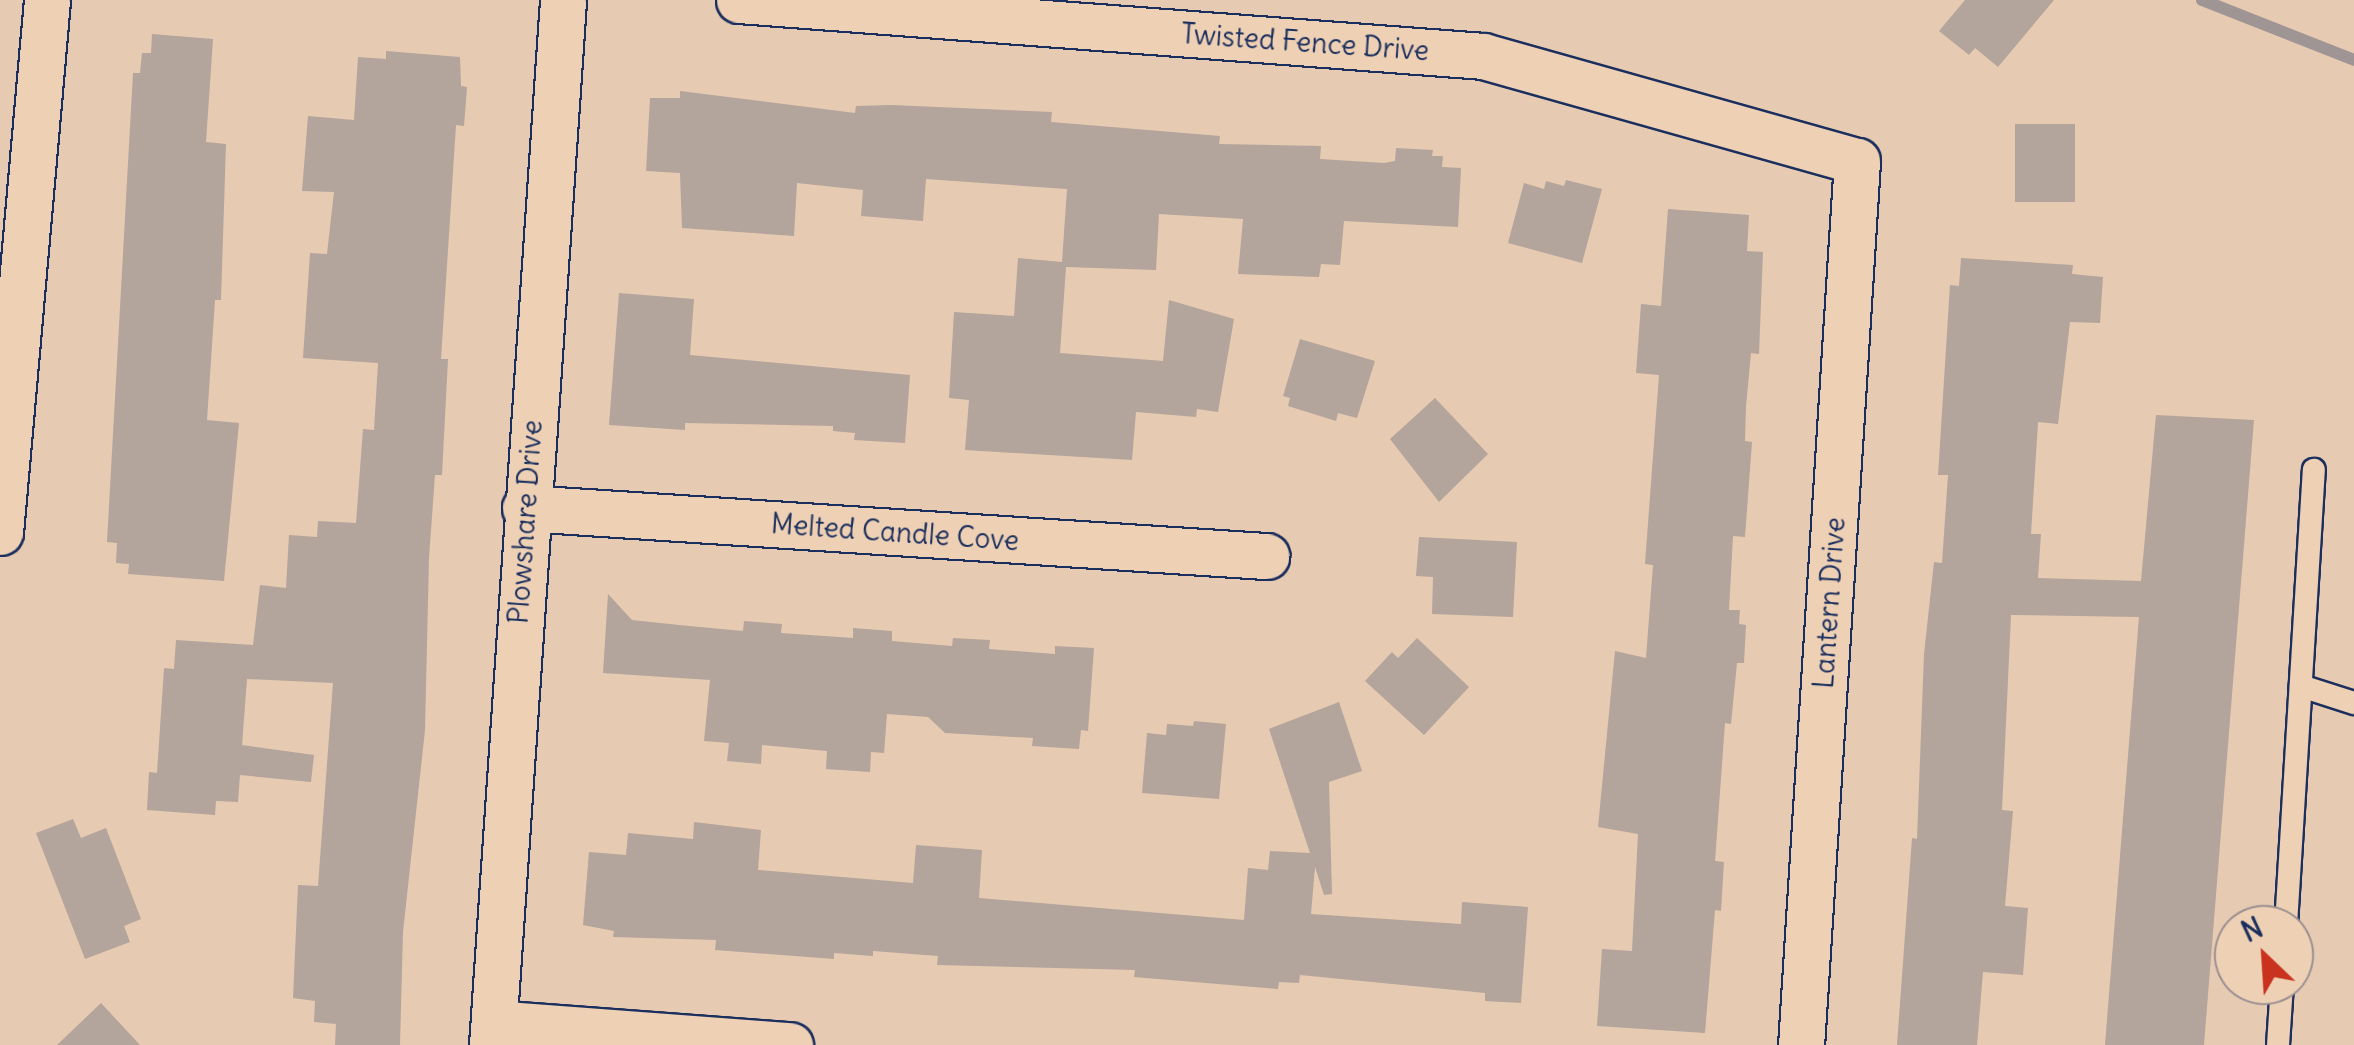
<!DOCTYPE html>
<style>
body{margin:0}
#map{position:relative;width:2354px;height:1045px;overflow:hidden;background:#e6cab1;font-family:Delius,sans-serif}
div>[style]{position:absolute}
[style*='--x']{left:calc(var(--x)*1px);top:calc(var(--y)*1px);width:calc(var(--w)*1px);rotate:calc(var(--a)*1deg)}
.stream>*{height:12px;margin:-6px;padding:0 6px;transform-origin:6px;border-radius:6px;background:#a09595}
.building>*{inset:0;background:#b3a49c;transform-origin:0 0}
.roads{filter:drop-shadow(2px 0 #1b2f5e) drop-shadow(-2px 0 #1b2f5e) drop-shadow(0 2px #1b2f5e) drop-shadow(0 -2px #1b2f5e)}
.service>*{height:22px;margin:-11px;padding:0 11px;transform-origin:11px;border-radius:11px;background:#eed0b4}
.minor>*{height:45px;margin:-22.5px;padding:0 22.5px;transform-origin:22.5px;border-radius:22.5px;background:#eed0b4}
span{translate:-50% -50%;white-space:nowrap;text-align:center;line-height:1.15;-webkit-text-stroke:9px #eed0b4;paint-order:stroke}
.street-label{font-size:28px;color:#1b2f5e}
.north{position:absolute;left:2214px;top:905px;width:100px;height:100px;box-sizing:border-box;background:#eed0b4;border:2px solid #9a9092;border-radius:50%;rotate:335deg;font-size:28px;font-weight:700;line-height:40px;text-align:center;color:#1b2f5e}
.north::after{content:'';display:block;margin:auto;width:35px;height:45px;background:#c8321e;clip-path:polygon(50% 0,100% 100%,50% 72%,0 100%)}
</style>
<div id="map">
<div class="stream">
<div style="--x:2202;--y:0;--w:163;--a:21.5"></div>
</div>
<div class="building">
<div style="clip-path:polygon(1965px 0,2054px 0,1998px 67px,1975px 48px,1969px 55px,1939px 31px)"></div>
<div style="clip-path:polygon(152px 34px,213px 39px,206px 142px,226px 144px,221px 300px,215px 300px,207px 420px,239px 423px,224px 581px,128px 574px,129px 564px,116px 563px,117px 543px,107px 542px,133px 73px,140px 73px,142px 53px,151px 53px)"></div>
<div style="clip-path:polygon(386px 51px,460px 57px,461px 86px,467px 87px,464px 126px,456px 125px,441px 359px,448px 359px,442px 475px,435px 475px,429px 558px,425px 730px,403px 932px,400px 1045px,335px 1045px,336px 1024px,314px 1022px,315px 1001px,293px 998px,298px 885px,318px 886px,333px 683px,247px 679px,242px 745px,314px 755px,311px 782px,240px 775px,238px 802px,216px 801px,215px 815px,147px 810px,149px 772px,157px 773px,164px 668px,174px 669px,176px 640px,253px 645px,260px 585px,286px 588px,289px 535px,317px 537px,318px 521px,356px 523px,363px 429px,374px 430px,378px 363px,303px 358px,310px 253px,327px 254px,334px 192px,302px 191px,308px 116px,354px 120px,358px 57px,386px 59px)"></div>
<div style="clip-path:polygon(680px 91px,855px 113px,856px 106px,892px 105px,1052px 112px,1051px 122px,1220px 136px,1219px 144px,1321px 146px,1320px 159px,1384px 163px,1395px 161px,1396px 148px,1433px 150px,1432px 156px,1443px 156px,1442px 167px,1461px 168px,1458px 227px,1344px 221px,1340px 265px,1321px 264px,1319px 277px,1238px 274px,1243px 219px,1159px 214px,1156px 270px,1066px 267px,1060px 353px,1163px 361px,1169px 300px,1234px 319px,1218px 412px,1197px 409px,1196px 417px,1136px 412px,1132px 460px,965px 450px,969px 400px,949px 398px,954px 312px,1014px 316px,1018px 258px,1062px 262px,1067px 189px,926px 179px,923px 221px,861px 216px,863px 190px,797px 183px,794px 236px,682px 228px,680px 173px,646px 171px,650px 98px,680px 98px)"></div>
<div style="left:2075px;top:124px;width:78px;height:60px;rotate:90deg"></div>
<div style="clip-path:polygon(1566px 180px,1602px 189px,1582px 263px,1508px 243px,1524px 183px,1544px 189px,1546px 181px,1564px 186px)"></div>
<div style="clip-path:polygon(1668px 209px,1749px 215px,1747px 251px,1763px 252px,1759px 354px,1751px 353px,1746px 406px,1745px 441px,1752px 442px,1745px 537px,1733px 536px,1729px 610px,1740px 610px,1739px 624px,1746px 625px,1744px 663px,1737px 663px,1731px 724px,1725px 723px,1715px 861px,1724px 862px,1721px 911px,1715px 910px,1705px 1033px,1597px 1026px,1602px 949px,1632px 951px,1638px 834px,1598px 827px,1615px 651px,1646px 658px,1653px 565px,1645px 564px,1659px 375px,1636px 373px,1641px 304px,1661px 306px)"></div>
<div style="clip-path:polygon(1961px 258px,2073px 265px,2072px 274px,2103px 277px,2100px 323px,2070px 322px,2058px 424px,2038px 422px,2031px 534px,2041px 534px,2038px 578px,2141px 581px,2156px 415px,2254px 420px,2204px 1045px,2105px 1045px,2139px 617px,2011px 615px,2002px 810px,2013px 811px,2005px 906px,2028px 908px,2023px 975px,1983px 972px,1977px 1045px,1897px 1045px,1912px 838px,1917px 839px,1924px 654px,1934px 562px,1942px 563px,1948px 475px,1938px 475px,1950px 285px,1959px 286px)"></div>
<div style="clip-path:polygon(619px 293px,694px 299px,690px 355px,910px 375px,905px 443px,854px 440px,855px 433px,833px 431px,833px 426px,685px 423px,685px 430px,609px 425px)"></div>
<div style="clip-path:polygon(1300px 339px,1375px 361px,1357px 418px,1338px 413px,1336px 421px,1288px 406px,1290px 398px,1283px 396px)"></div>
<div style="clip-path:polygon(1435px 398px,1488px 454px,1439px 502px,1390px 439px)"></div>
<div style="clip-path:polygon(1419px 537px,1517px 542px,1513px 617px,1432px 614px,1433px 577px,1416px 576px)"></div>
<div style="clip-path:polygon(608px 594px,632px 620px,679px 625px,743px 631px,744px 621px,782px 624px,781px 633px,853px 638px,853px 628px,892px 631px,892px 641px,952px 646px,953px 638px,990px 640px,989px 649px,1055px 654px,1055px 646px,1094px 648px,1088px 731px,1081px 730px,1079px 749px,1032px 746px,1033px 738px,945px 733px,928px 717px,887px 714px,884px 753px,871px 752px,870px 772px,826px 769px,827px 751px,762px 745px,761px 764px,727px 761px,729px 743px,704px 741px,710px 680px,603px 673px)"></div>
<div style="clip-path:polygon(1417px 638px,1469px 687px,1424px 735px,1365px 681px,1392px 652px,1398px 658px)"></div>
<div style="clip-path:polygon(1339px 702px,1362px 771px,1329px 782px,1332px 894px,1324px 895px,1315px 867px,1311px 914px,1461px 924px,1462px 902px,1528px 907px,1521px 1003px,1485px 1001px,1485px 993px,1300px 975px,1299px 983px,1279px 982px,1278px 989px,1134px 977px,1135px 970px,937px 965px,938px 956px,873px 951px,873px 956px,834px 953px,834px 959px,715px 950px,716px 940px,613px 937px,614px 931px,583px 925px,589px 852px,626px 855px,628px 833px,693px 839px,694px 822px,761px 830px,758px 870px,913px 883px,916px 845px,982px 850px,979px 898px,1244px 920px,1248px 868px,1268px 870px,1270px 851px,1310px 853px,1269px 729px)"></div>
<div style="clip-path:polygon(1194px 721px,1226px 724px,1219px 799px,1142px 793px,1147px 733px,1166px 735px,1167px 724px,1193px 726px)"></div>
<div style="clip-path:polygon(73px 819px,81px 838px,106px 828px,141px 919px,124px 926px,130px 942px,85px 959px,36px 833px)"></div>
<div style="clip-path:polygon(101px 1003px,140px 1045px,57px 1045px)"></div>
</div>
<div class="roads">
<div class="service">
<div style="--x:2301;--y:686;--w:56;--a:17.8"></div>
<div style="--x:2286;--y:925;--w:456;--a:-86.5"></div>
<div style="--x:2278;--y:1045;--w:60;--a:-86.2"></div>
</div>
<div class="minor">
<div style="--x:739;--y:0;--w:746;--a:4.3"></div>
<div style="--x:1483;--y:56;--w:388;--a:15.7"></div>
<div style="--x:1857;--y:161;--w:886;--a:93.62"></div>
<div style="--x:525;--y:508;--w:743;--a:3.71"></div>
<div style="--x:0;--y:532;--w:534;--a:-84.95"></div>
<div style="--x:494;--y:1023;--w:297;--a:4.3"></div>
<div style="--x:492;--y:1045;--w:1047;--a:-86.11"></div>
</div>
</div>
<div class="street-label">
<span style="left:1305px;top:42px;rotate:4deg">Twisted Fence Drive</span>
<span style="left:525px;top:522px;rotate:-86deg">Plowshare Drive</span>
<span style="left:895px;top:532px;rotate:4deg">Melted Candle Cove</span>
<span style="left:1829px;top:603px;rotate:-86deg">Lantern Drive</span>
</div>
<div class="north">N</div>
</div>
